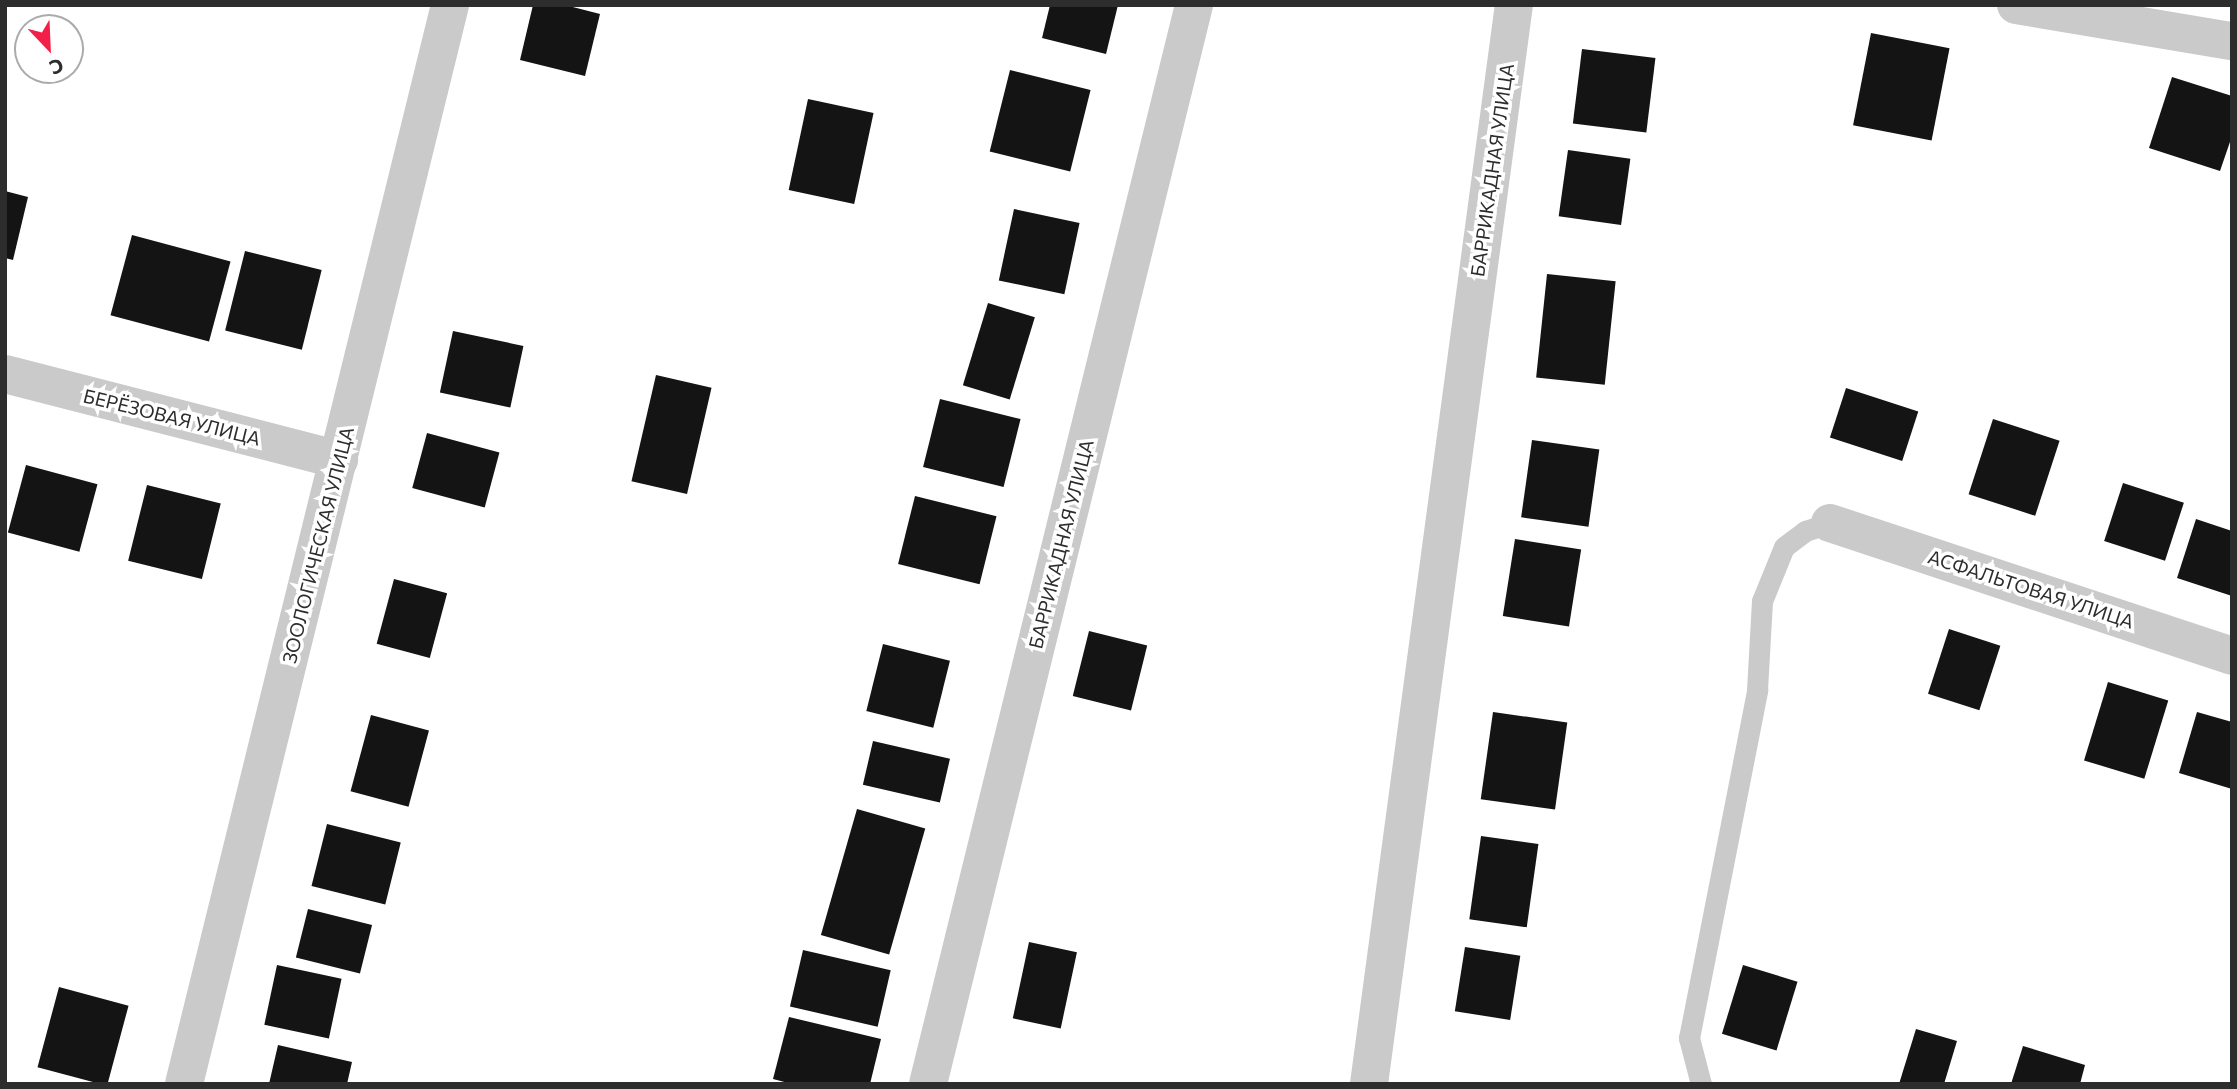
<!DOCTYPE html>
<meta charset="utf-8">
<style>
body{margin:0}
#map{position:relative;width:2237px;height:1089px;overflow:hidden;background:#fff;font-family:Commissioner,sans-serif}
div>[style]{position:absolute}
[style*='--x']{left:calc(var(--x)*1px);top:calc(var(--y)*1px);width:calc(var(--w)*1px);rotate:calc(var(--a)*1deg)}
.building>*{inset:0;background:#141414;transform-origin:0 0}
.service>*{height:21px;margin:-10.5px;padding:0 10.5px;transform-origin:10.5px;border-radius:10.5px;background:#cacaca}
.minor>*{height:38px;margin:-19px;padding:0 19px;transform-origin:19px;border-radius:19px;background:#cacaca}
span{translate:-50% -50%;white-space:nowrap;text-align:center;line-height:1.15;-webkit-text-stroke:7px #fff;paint-order:stroke}
.street-label{font-size:19px;color:#2d2d2d}
.frame{position:absolute;inset:0;border:7px solid #2d2d2d;pointer-events:none}
.north{position:absolute;left:14px;top:14px;width:70px;height:70px;box-sizing:border-box;background:#fff;border:2px solid #ababab;border-radius:50%;rotate:157deg;font-size:19px;font-weight:700;line-height:28px;text-align:center;color:#2d2d2d}
.north::after{content:'';display:block;margin:auto;width:24px;height:32px;background:#f31f48;clip-path:polygon(50% 0,100% 100%,50% 72%,0 100%)}
</style>
<div id="map">
<div class="building">
<div style="clip-path:polygon(533px 5px,565px 5px,600px 14px,585px 76px,520px 60px)"></div>
<div style="clip-path:polygon(1050px 5px,1118px 5px,1106px 54px,1042px 38px)"></div>
<div style="left:1871px;top:33px;width:80px;height:94px;rotate:11deg"></div>
<div style="left:1582px;top:49px;width:74px;height:75px;rotate:7deg"></div>
<div style="left:1010px;top:70px;width:83px;height:84px;rotate:14deg"></div>
<div style="clip-path:polygon(2172px 77px,2232px 96px,2232px 136px,2220px 171px,2149px 148px)"></div>
<div style="left:808px;top:99px;width:67px;height:93px;rotate:12deg"></div>
<div style="left:1568px;top:150px;width:63px;height:67px;rotate:8deg"></div>
<div style="clip-path:polygon(5px 191px,28px 197px,13px 260px,5px 258px)"></div>
<div style="left:1014px;top:209px;width:67px;height:73px;rotate:12deg"></div>
<div style="left:132px;top:235px;width:102px;height:83px;rotate:15deg"></div>
<div style="left:245px;top:251px;width:79px;height:82px;rotate:14deg"></div>
<div style="left:1547px;top:274px;width:69px;height:104px;rotate:6deg"></div>
<div style="left:988px;top:303px;width:49px;height:86px;rotate:17deg"></div>
<div style="left:453px;top:331px;width:72px;height:63px;rotate:12deg"></div>
<div style="left:656px;top:375px;width:57px;height:109px;rotate:13deg"></div>
<div style="left:1846px;top:388px;width:76px;height:52px;rotate:18deg"></div>
<div style="left:940px;top:399px;width:83px;height:70px;rotate:14deg"></div>
<div style="left:1993px;top:419px;width:70px;height:79px;rotate:18deg"></div>
<div style="left:427px;top:433px;width:75px;height:57px;rotate:15deg"></div>
<div style="left:1532px;top:440px;width:68px;height:78px;rotate:8deg"></div>
<div style="left:26px;top:465px;width:74px;height:70px;rotate:15deg"></div>
<div style="left:2123px;top:483px;width:64px;height:61px;rotate:18deg"></div>
<div style="left:147px;top:485px;width:76px;height:78px;rotate:14deg"></div>
<div style="left:915px;top:496px;width:84px;height:70px;rotate:14deg"></div>
<div style="clip-path:polygon(2196px 519px,2232px 531px,2232px 596px,2177px 578px)"></div>
<div style="left:1515px;top:539px;width:67px;height:78px;rotate:9deg"></div>
<div style="left:394px;top:579px;width:55px;height:67px;rotate:15deg"></div>
<div style="left:1949px;top:629px;width:54px;height:68px;rotate:18deg"></div>
<div style="left:1089px;top:631px;width:60px;height:67px;rotate:14deg"></div>
<div style="left:883px;top:644px;width:69px;height:69px;rotate:14deg"></div>
<div style="left:2108px;top:682px;width:63px;height:82px;rotate:17deg"></div>
<div style="left:1493px;top:712px;width:75px;height:88px;rotate:8deg"></div>
<div style="clip-path:polygon(2197px 712px,2232px 722px,2232px 789px,2179px 773px)"></div>
<div style="left:371px;top:715px;width:60px;height:79px;rotate:15deg"></div>
<div style="left:873px;top:741px;width:79px;height:45px;rotate:13deg"></div>
<div style="left:857px;top:809px;width:71px;height:131px;rotate:16deg"></div>
<div style="left:327px;top:824px;width:76px;height:64px;rotate:14deg"></div>
<div style="left:1481px;top:836px;width:58px;height:84px;rotate:8deg"></div>
<div style="left:308px;top:909px;width:66px;height:50px;rotate:14deg"></div>
<div style="left:1029px;top:942px;width:49px;height:78px;rotate:12deg"></div>
<div style="left:1465px;top:947px;width:56px;height:65px;rotate:9deg"></div>
<div style="left:803px;top:950px;width:90px;height:58px;rotate:13deg"></div>
<div style="left:277px;top:965px;width:66px;height:61px;rotate:12deg"></div>
<div style="left:1743px;top:965px;width:57px;height:72px;rotate:17deg"></div>
<div style="left:59px;top:987px;width:72px;height:83px;rotate:15deg"></div>
<div style="clip-path:polygon(789px 1017px,881px 1039px,870px 1084px,792px 1084px,773px 1079px)"></div>
<div style="clip-path:polygon(1916px 1029px,1957px 1041px,1944px 1084px,1899px 1084px)"></div>
<div style="clip-path:polygon(278px 1045px,352px 1062px,347px 1084px,269px 1084px)"></div>
<div style="clip-path:polygon(2023px 1046px,2085px 1065px,2080px 1084px,2011px 1084px)"></div>
</div>
<div class="service">
<div style="--x:1701;--y:1084;--w:48;--a:-104.6"></div>
<div style="--x:1689;--y:1038;--w:355;--a:-78.9"></div>
<div style="--x:1757;--y:690;--w:89;--a:-86.8"></div>
<div style="--x:1762;--y:601;--w:58;--a:-67.8"></div>
<div style="--x:1784;--y:547;--w:26;--a:-37"></div>
<div style="--x:1805;--y:531;--w:26;--a:-18"></div>
</div>
<div class="minor">
<div style="--x:2016;--y:5;--w:219;--a:9.5"></div>
<div style="--x:5;--y:374;--w:345;--a:14.4"></div>
<div style="--x:1830;--y:523;--w:423;--a:18.3"></div>
<div style="--x:184;--y:1084;--w:1111;--a:-76.15"></div>
<div style="--x:928;--y:1084;--w:1111;--a:-76.15"></div>
<div style="--x:1369;--y:1084;--w:1089;--a:-82.35"></div>
</div>
<div class="street-label">
<span style="left:1492px;top:170px;rotate:-82deg">БАРРИКАДНАЯ УЛИЦА</span>
<span style="left:172px;top:417px;rotate:14deg">БЕРЁЗОВАЯ УЛИЦА</span>
<span style="left:1061px;top:544px;rotate:-76deg">БАРРИКАДНАЯ УЛИЦА</span>
<span style="left:318px;top:545px;rotate:-76deg">ЗООЛОГИЧЕСКАЯ УЛИЦА</span>
<span style="left:2031px;top:589px;rotate:18deg">АСФАЛЬТОВАЯ УЛИЦА</span>
</div>
<div class="frame"></div>
<div class="north">С</div>
</div>
